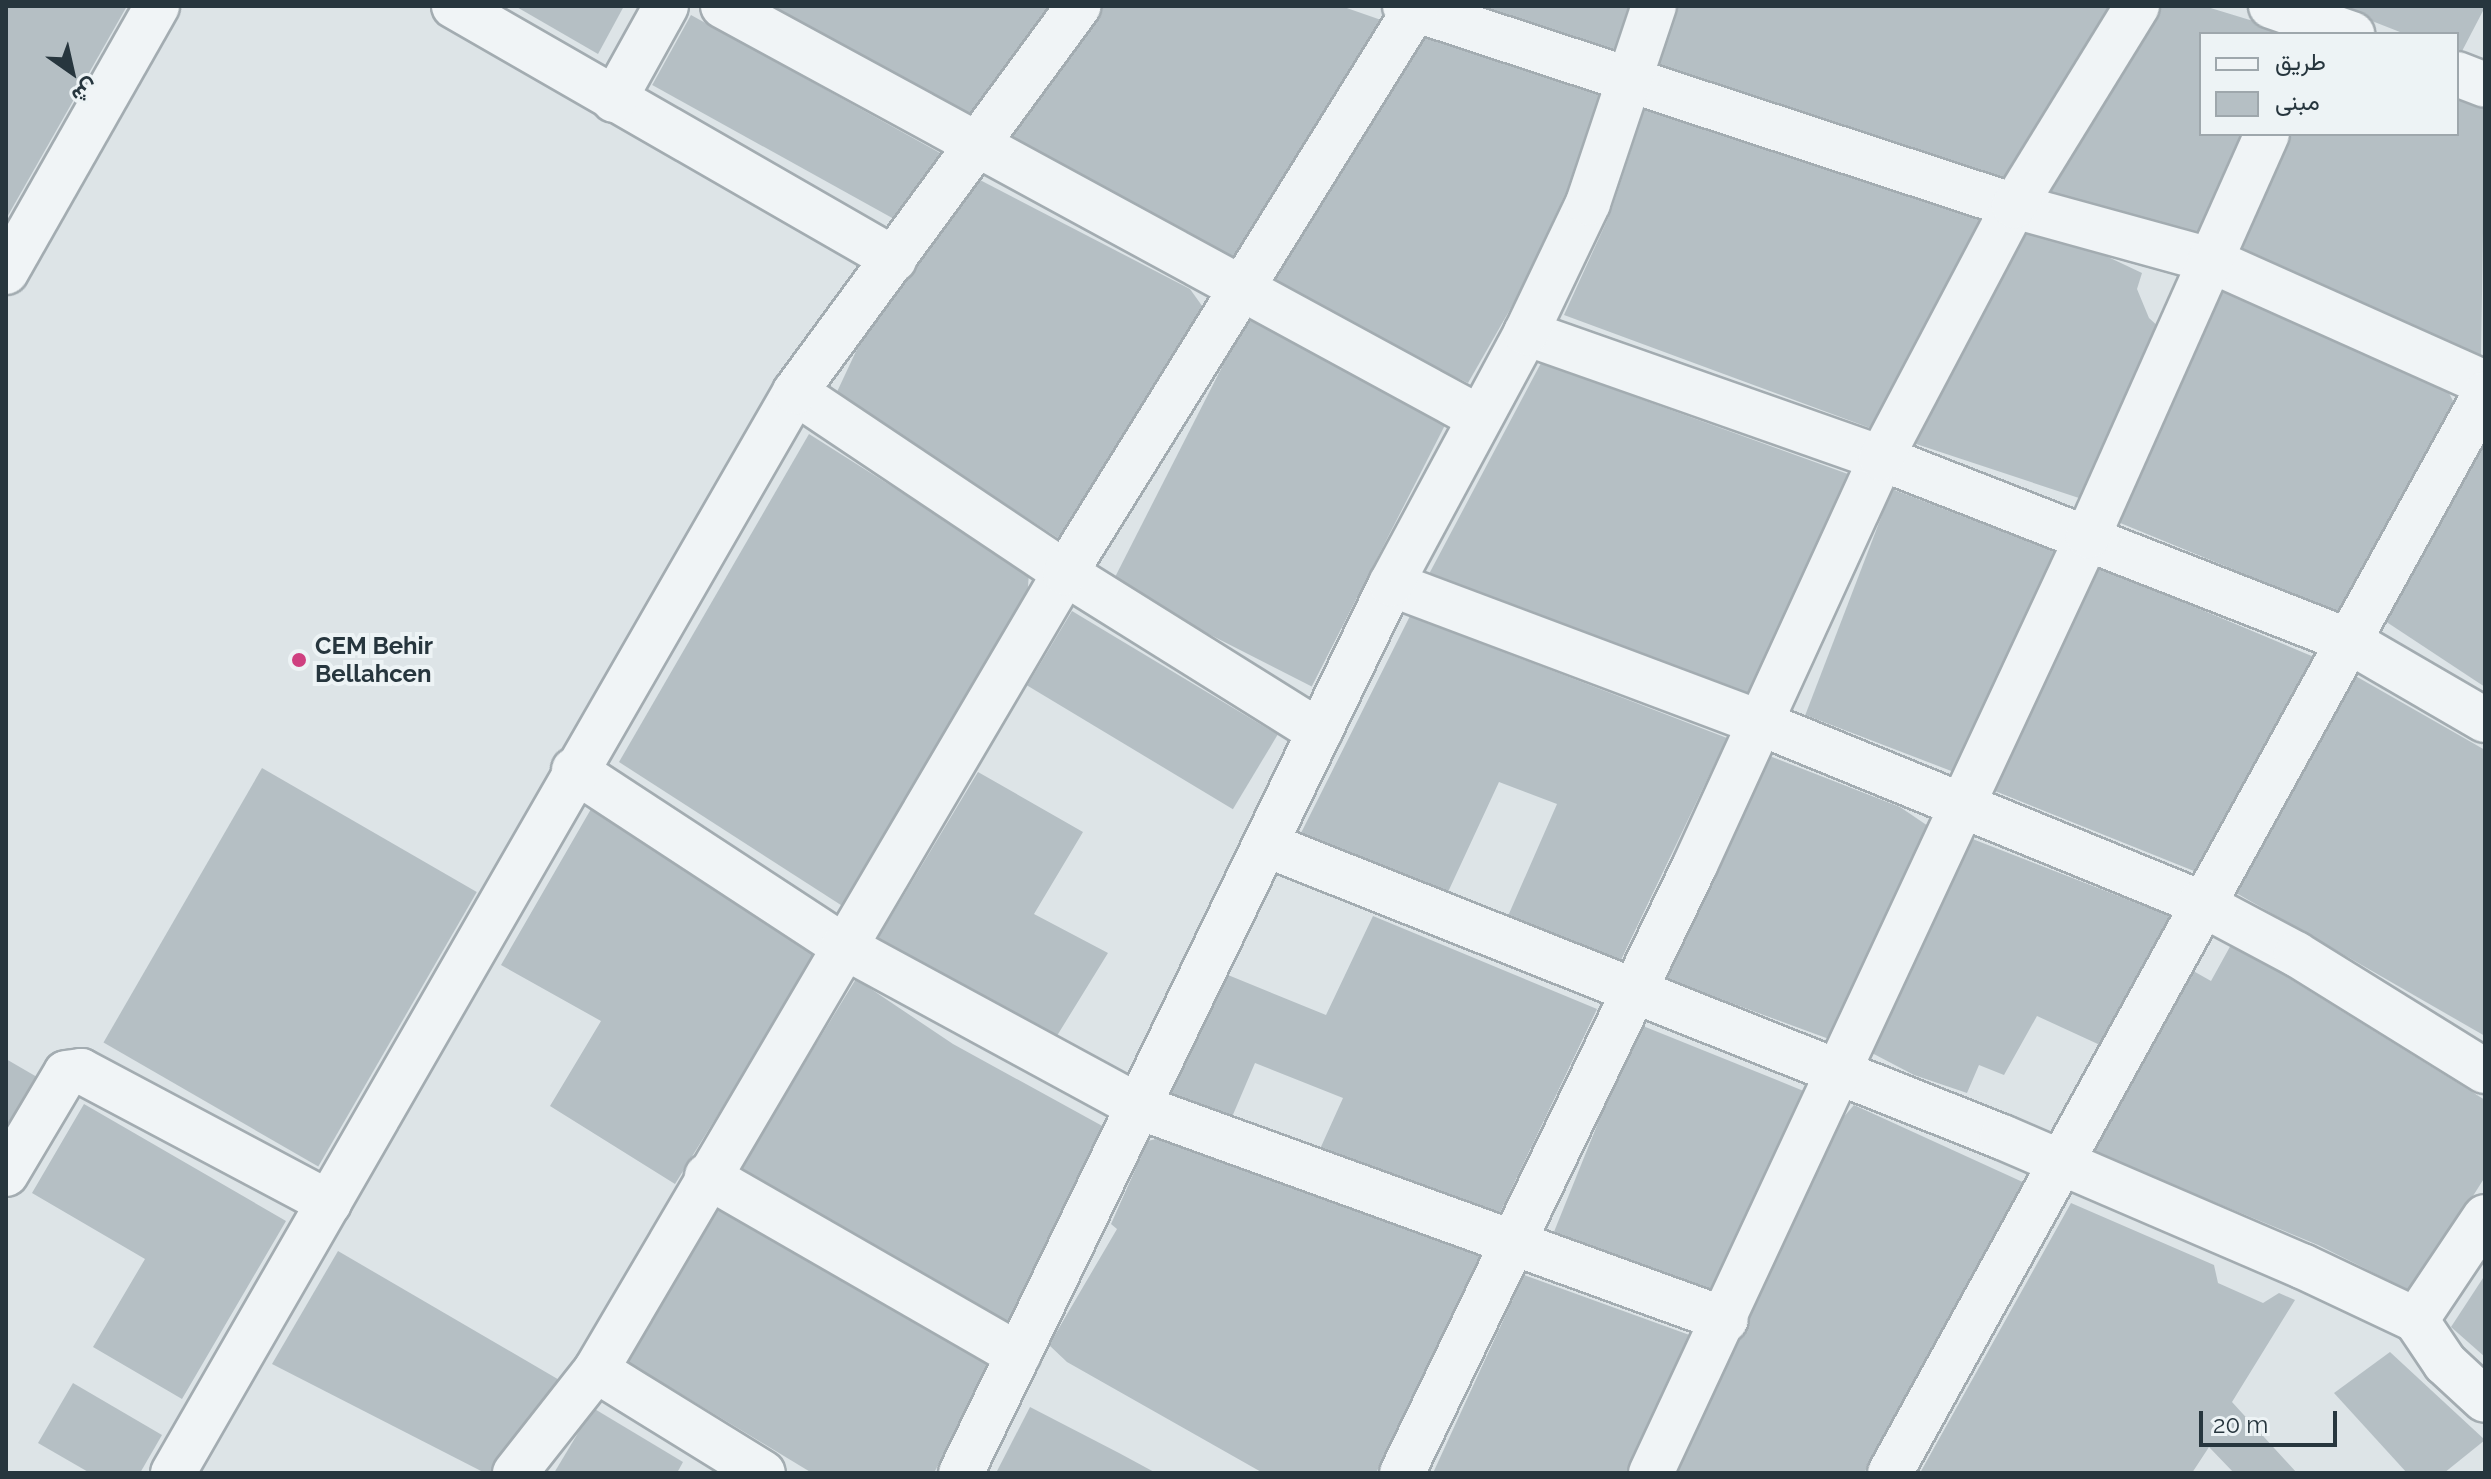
<!DOCTYPE html>
<meta charset="utf-8">
<style>
body{margin:0}
#map{position:relative;width:2491px;height:1479px;overflow:hidden;background:#dde4e7;font-family:Raleway,Vazirmatn,sans-serif}
div>[style]{position:absolute}
[style*='--x']{left:calc(var(--x)*1px);top:calc(var(--y)*1px);width:calc(var(--w)*1px);rotate:calc(var(--a)*1deg)}
.building>*{inset:0;background:#b5bfc4;transform-origin:0 0}
.roads{filter:drop-shadow(2px 0 #a3acb1) drop-shadow(-2px 0 #a3acb1) drop-shadow(0 2px #a3acb1) drop-shadow(0 -2px #a3acb1)}
.minor>*{height:44px;margin:-22px;padding:0 22px;transform-origin:22px;border-radius:22px;background:#f0f4f6}
.dots>*{width:22px;height:22px;translate:-50% -50%;box-sizing:border-box;border:4px solid #edf3f5;border-radius:50%}
span{translate:-50% -50%;white-space:nowrap;text-align:center;line-height:1.15;-webkit-text-stroke:8px #edf3f5;paint-order:stroke}
.poi-label{font-size:24px;color:#27363e;font-weight:700}
.left{translate:0 -50%;text-align:left}
.frame{position:absolute;inset:0;border:8px solid #27363e;pointer-events:none}
.legend{position:absolute;left:2199px;top:32px;width:260px;height:104px;box-sizing:border-box;background:#edf3f5;border:2px solid #9ea7ac;margin:0;padding:10px 14px;list-style:none;font-size:24px;color:#27363e}
.legend li{display:flex;align-items:center;gap:16px;height:40px}
.legend b{width:40px;border:2px solid #9ea7ac}
.north{position:absolute;left:32px;top:32px;width:80px;height:80px;-webkit-text-stroke:6px #edf3f5;paint-order:stroke;rotate:146deg;font-size:22px;font-weight:700;line-height:32px;text-align:center;color:#27363e}
.north::after{content:'';display:block;margin:auto;width:28px;height:36px;background:#27363e;clip-path:polygon(50% 0,100% 100%,50% 72%,0 100%)}
.scale{position:absolute;left:2199px;top:1411px;width:138px;height:36px;box-sizing:border-box;border:4px solid #27363e;border-top:0;padding-left:10px;font-size:24px;line-height:28px;white-space:nowrap;color:#27363e;-webkit-text-stroke:6px #edf3f5;paint-order:stroke}
</style>
<div id="map">
<div class="building">
<div style="clip-path:polygon(6px 6px,127px 6px,6px 219px)"></div>
<div style="clip-path:polygon(515px 6px,624px 6px,598px 54px)"></div>
<div style="clip-path:polygon(771px 6px,1055px 6px,974px 119px)"></div>
<div style="clip-path:polygon(1103px 6px,1341px 6px,1384px 21px,1234px 261px,1007px 142px)"></div>
<div style="clip-path:polygon(1466px 6px,1630px 6px,1614px 54px)"></div>
<div style="clip-path:polygon(1677px 6px,2118px 6px,2007px 181px,1654px 73px)"></div>
<div style="clip-path:polygon(2154px 6px,2204px 6px,2263px 24px,2274px 34px,2201px 34px,2201px 134px,2243px 134px,2197px 236px,2040px 190px)"></div>
<div style="clip-path:polygon(2346px 6px,2485px 6px,2485px 7px,2460px 55px,2457px 34px,2405px 34px,2344px 10px)"></div>
<div style="left:691px;top:15px;width:294px;height:80px;rotate:29deg"></div>
<div style="clip-path:polygon(1425px 24px,1603px 85px,1567px 190px,1520px 292px,1468px 383px,1264px 286px)"></div>
<div style="clip-path:polygon(2457px 97px,2485px 108px,2481px 356px,2234px 247px,2286px 134px,2457px 134px)"></div>
<div style="clip-path:polygon(1646px 105px,1987px 215px,1870px 428px,1564px 315px,1610px 214px)"></div>
<div style="clip-path:polygon(980px 180px,1190px 289px,1205px 310px,1061px 540px,836px 394px,858px 347px)"></div>
<div style="clip-path:polygon(2025px 233px,2106px 256px,2142px 273px,2137px 289px,2149px 318px,2161px 329px,2082px 499px,1913px 443px)"></div>
<div style="clip-path:polygon(2218px 287px,2443px 381px,2456px 407px,2344px 615px,2113px 520px)"></div>
<div style="left:1247px;top:318px;width:225px;height:299px;rotate:27deg"></div>
<div style="clip-path:polygon(1541px 363px,1848px 474px,1748px 694px,1429px 574px)"></div>
<div style="clip-path:polygon(809px 434px,1029px 573px,1026px 613px,844px 907px,619px 762px)"></div>
<div style="clip-path:polygon(2485px 437px,2485px 687px,2382px 619px)"></div>
<div style="left:1892px;top:489px;width:182px;height:242px;rotate:21deg"></div>
<div style="clip-path:polygon(2097px 566px,2314px 657px,2194px 871px,1990px 789px)"></div>
<div style="left:1072px;top:611px;width:240px;height:87px;rotate:31deg"></div>
<div style="clip-path:polygon(1410px 616px,1727px 738px,1620px 962px,1508px 916px,1557px 804px,1499px 782px,1448px 892px,1301px 833px)"></div>
<div style="clip-path:polygon(2352px 674px,2485px 750px,2485px 1036px,2231px 890px)"></div>
<div style="clip-path:polygon(1767px 755px,1900px 807px,1931px 828px,1829px 1039px,1663px 978px)"></div>
<div style="left:262px;top:768px;width:248px;height:317px;rotate:30deg"></div>
<div style="clip-path:polygon(978px 772px,1083px 832px,1034px 914px,1108px 953px,1055px 1039px,877px 940px)"></div>
<div style="clip-path:polygon(591px 809px,803px 942px,816px 956px,675px 1184px,550px 1106px,601px 1021px,501px 965px)"></div>
<div style="clip-path:polygon(1970px 838px,2170px 916px,2100px 1045px,2037px 1016px,2004px 1075px,1979px 1065px,1967px 1093px,1914px 1075px,1870px 1052px)"></div>
<div style="clip-path:polygon(1373px 916px,1597px 1009px,1499px 1215px,1320px 1149px,1343px 1098px,1255px 1063px,1232px 1117px,1169px 1093px,1228px 975px,1326px 1015px)"></div>
<div style="clip-path:polygon(2232px 943px,2485px 1100px,2485px 1177px,2412px 1292px,2318px 1245px,2091px 1151px,2188px 968px,2211px 981px)"></div>
<div style="clip-path:polygon(856px 979px,953px 1044px,1106px 1128px,1009px 1324px,739px 1170px)"></div>
<div style="left:1638px;top:1024px;width:180px;height:229px;rotate:22deg"></div>
<div style="clip-path:polygon(6px 1059px,37px 1077px,6px 1129px)"></div>
<div style="clip-path:polygon(84px 1104px,286px 1221px,182px 1399px,93px 1347px,145px 1259px,32px 1193px)"></div>
<div style="clip-path:polygon(1854px 1105px,2027px 1184px,1864px 1473px,1675px 1473px,1841px 1120px)"></div>
<div style="clip-path:polygon(1167px 1136px,1480px 1256px,1376px 1473px,1263px 1473px,1067px 1362px,1049px 1345px,1117px 1229px,1111px 1224px,1148px 1141px)"></div>
<div style="clip-path:polygon(719px 1202px,992px 1360px,934px 1473px,812px 1473px,623px 1359px)"></div>
<div style="clip-path:polygon(2071px 1203px,2214px 1265px,2218px 1283px,2263px 1303px,2279px 1293px,2295px 1300px,2232px 1402px,2297px 1473px,2234px 1473px,2209px 1447px,2192px 1473px,1920px 1473px)"></div>
<div style="clip-path:polygon(338px 1251px,561px 1381px,506px 1473px,485px 1473px,272px 1364px)"></div>
<div style="clip-path:polygon(1524px 1275px,1695px 1337px,1628px 1473px,1433px 1473px)"></div>
<div style="clip-path:polygon(2485px 1275px,2485px 1357px,2451px 1327px)"></div>
<div style="clip-path:polygon(2390px 1352px,2485px 1440px,2444px 1473px,2407px 1473px,2334px 1393px)"></div>
<div style="clip-path:polygon(73px 1383px,162px 1435px,140px 1473px,90px 1473px,38px 1443px)"></div>
<div style="clip-path:polygon(1030px 1407px,1119px 1453px,1156px 1473px,996px 1473px)"></div>
<div style="clip-path:polygon(593px 1408px,683px 1462px,677px 1473px,554px 1473px)"></div>
</div>
<div class="roads">
<div class="minor">
<div style="--x:454;--y:6;--w:508;--a:29.9"></div>
<div style="--x:723;--y:6;--w:860;--a:28.56"></div>
<div style="--x:1405;--y:6;--w:641;--a:18.18"></div>
<div style="--x:2014;--y:206;--w:203;--a:15.4"></div>
<div style="--x:2210;--y:260;--w:301;--a:24.1"></div>
<div style="--x:2271;--y:6;--w:86;--a:19.1"></div>
<div style="--x:2457;--y:74;--w:30;--a:21"></div>
<div style="--x:614;--y:100;--w:107;--a:-61"></div>
<div style="--x:6;--y:272;--w:306;--a:-60.4"></div>
<div style="--x:1526;--y:333;--w:376;--a:19.4"></div>
<div style="--x:1881;--y:458;--w:503;--a:21.36"></div>
<div style="--x:2349;--y:641;--w:157;--a:30.2"></div>
<div style="--x:795;--y:392;--w:325;--a:33.8"></div>
<div style="--x:1065;--y:573;--w:300;--a:32"></div>
<div style="--x:1391;--y:584;--w:394;--a:20.6"></div>
<div style="--x:1760;--y:723;--w:475;--a:22.2"></div>
<div style="--x:2200;--y:903;--w:109;--a:28"></div>
<div style="--x:2296;--y:954;--w:222;--a:31.8"></div>
<div style="--x:574;--y:770;--w:321;--a:33.2"></div>
<div style="--x:843;--y:946;--w:337;--a:28.5"></div>
<div style="--x:1139;--y:1107;--w:624;--a:19.94"></div>
<div style="--x:1267;--y:845;--w:791;--a:21.67"></div>
<div style="--x:2002;--y:1137;--w:327;--a:23.3"></div>
<div style="--x:2302;--y:1266;--w:126;--a:25.3"></div>
<div style="--x:2416;--y:1320;--w:52;--a:56"></div>
<div style="--x:2445;--y:1363;--w:54;--a:42.8"></div>
<div style="--x:6;--y:1174;--w:117;--a:-59.3"></div>
<div style="--x:66;--y:1073;--w:15;--a:-8"></div>
<div style="--x:81;--y:1071;--w:281;--a:28"></div>
<div style="--x:707;--y:1176;--w:359;--a:29.9"></div>
<div style="--x:2416;--y:1320;--w:124;--a:-56.2"></div>
<div style="--x:596;--y:1370;--w:196;--a:31.7"></div>
<div style="--x:173;--y:1473;--w:1247;--a:-60.08"></div>
<div style="--x:795;--y:392;--w:479;--a:-53.7"></div>
<div style="--x:515;--y:1473;--w:131;--a:-51.8"></div>
<div style="--x:596;--y:1370;--w:925;--a:-59.53"></div>
<div style="--x:1065;--y:573;--w:667;--a:-58.17"></div>
<div style="--x:961;--y:1473;--w:988;--a:-64.19"></div>
<div style="--x:1391;--y:584;--w:285;--a:-61.7"></div>
<div style="--x:1526;--y:333;--w:144;--a:-64.5"></div>
<div style="--x:1588;--y:203;--w:208;--a:-71.5"></div>
<div style="--x:1402;--y:1473;--w:675;--a:-64.27"></div>
<div style="--x:1695;--y:865;--w:447;--a:-65.4"></div>
<div style="--x:1881;--y:458;--w:285;--a:-62.2"></div>
<div style="--x:2014;--y:206;--w:235;--a:-58.4"></div>
<div style="--x:1651;--y:1473;--w:1034;--a:-65"></div>
<div style="--x:2088;--y:536;--w:440;--a:-66"></div>
<div style="--x:1890;--y:1473;--w:1232;--a:-61.13"></div>
</div>
</div>
<div class="dots">
<div style="left:299px;top:660px;background:#cf4080"></div>
</div>
<div class="poi-label">
<span class="left" style="left:315px;top:660px">CEM Behir<br>Bellahcen</span>
</div>
<div class="frame"></div>
<ul class="legend">
<li><b style="height:10px;background:#f0f4f6"></b>طريق</li>
<li><b style="height:22px;background:#b5bfc4"></b>مبنى</li>
</ul>
<div class="north">ش</div>
<div class="scale">20 m</div>
</div>
